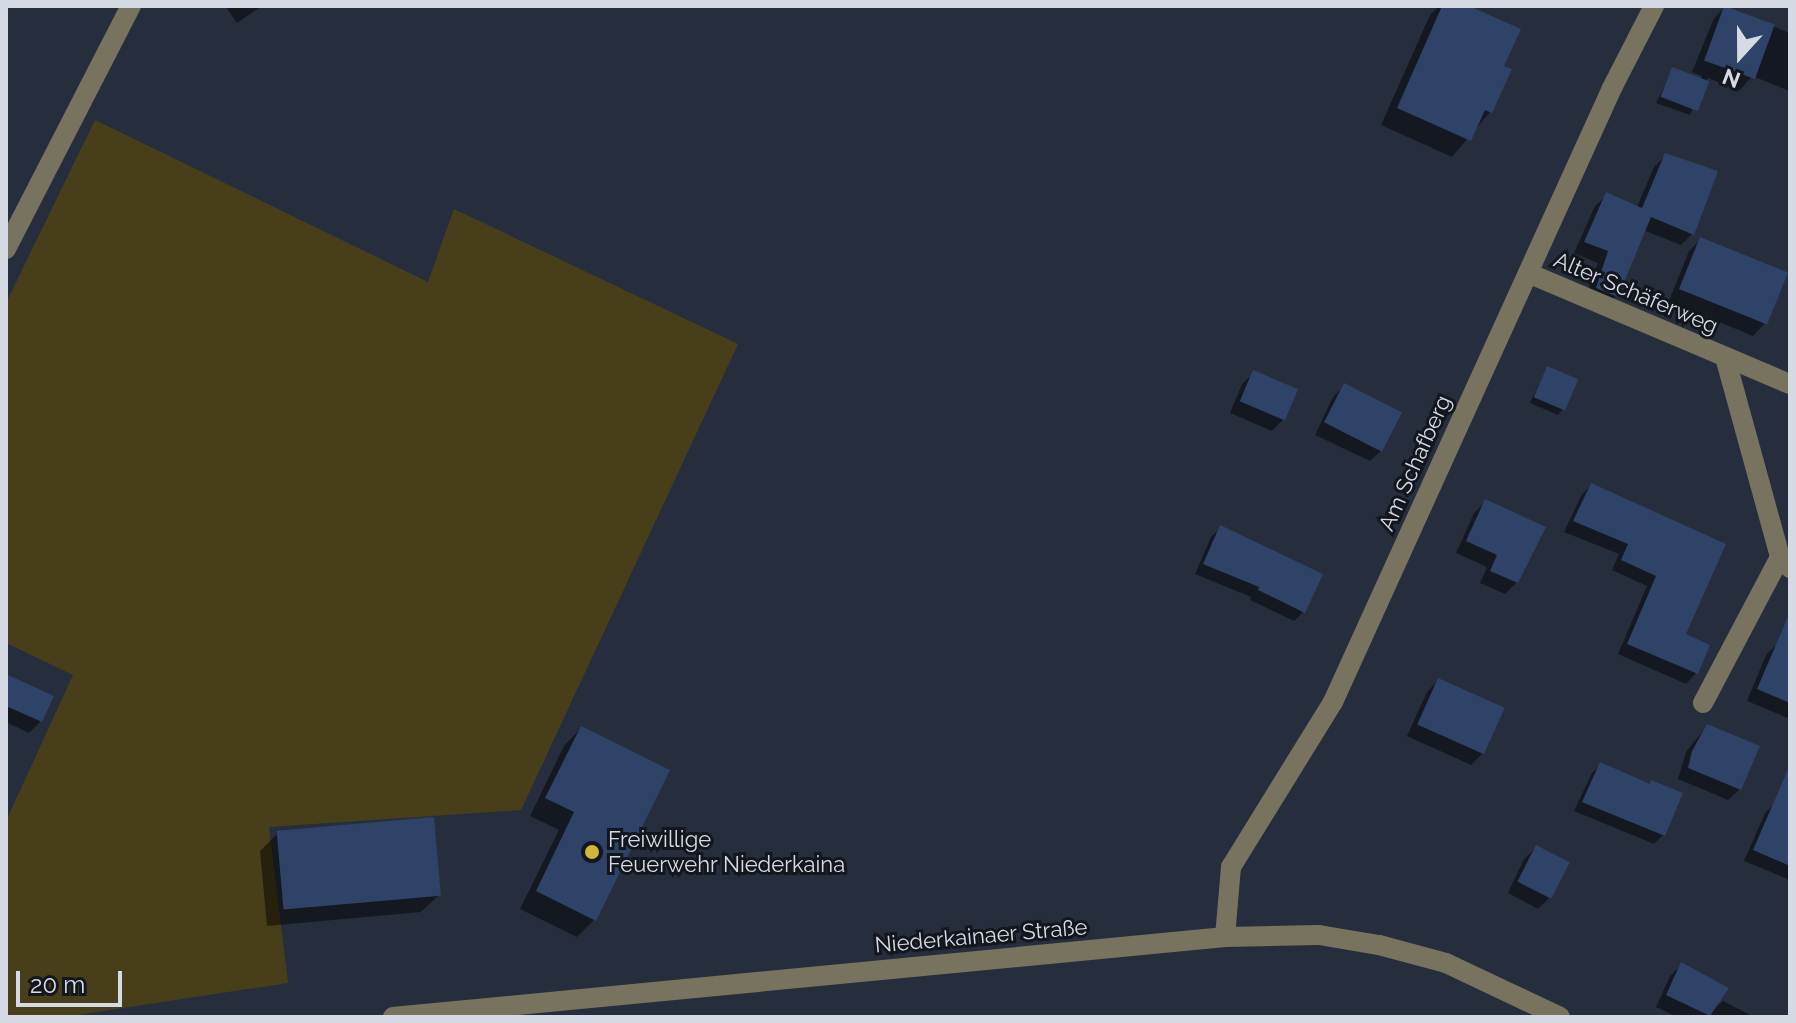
<!DOCTYPE html>
<meta charset="utf-8">
<style>
body{margin:0}
#map{position:relative;width:1796px;height:1023px;overflow:hidden;background:#262e3e;font-family:Raleway,sans-serif}
div>[style]{position:absolute}
[style*='--x']{left:calc(var(--x)*1px);top:calc(var(--y)*1px);width:calc(var(--w)*1px);rotate:calc(var(--a)*1deg)}
.green>*{inset:0;background:#483f1a}
.shadow>*{inset:0;background:#0007}
.building>*{inset:0;background:#2f4267;transform-origin:0 0}
.minor>*{height:20px;margin:-10px;padding:0 10px;transform-origin:10px;border-radius:10px;background:#77735e}
.dots>*{width:22px;height:22px;translate:-50% -50%;box-sizing:border-box;border:4px solid #13171d;border-radius:50%}
span{translate:-50% -50%;white-space:nowrap;text-align:center;line-height:1.15;-webkit-text-stroke:6px #13171d;paint-order:stroke}
.street-label{font-size:22px;color:#d5dae5}
.poi-label{font-size:22px;color:#d5dae5}
.left{translate:0 -50%;text-align:left}
.frame{position:absolute;inset:0;border:8px solid #d5dae5;pointer-events:none}
.north{position:absolute;left:1700px;top:16px;width:80px;height:80px;-webkit-text-stroke:6px #13171d;paint-order:stroke;rotate:201deg;font-size:22px;font-weight:700;line-height:32px;text-align:center;color:#d5dae5}
.north::after{content:'';display:block;margin:auto;width:28px;height:36px;background:#d5dae5;clip-path:polygon(50% 0,100% 100%,50% 72%,0 100%)}
.scale{position:absolute;left:16px;top:971px;width:106px;height:36px;box-sizing:border-box;border:4px solid #d5dae5;border-top:0;padding-left:10px;font-size:24px;line-height:28px;white-space:nowrap;color:#d5dae5;-webkit-text-stroke:6px #13171d;paint-order:stroke}
</style>
<div id="map">
<div class="green">
<div style="clip-path:polygon(95px 120px,428px 282px,454px 209px,738px 344px,521px 810px,269px 827px,288px 983px,64px 1017px,6px 1017px,6px 821px,73px 675px,6px 643px,6px 303px)"></div>
</div>
<div class="shadow">
<div style="clip-path:polygon(225px 6px,262px 6px,237px 23px)"></div>
<div style="clip-path:polygon(1439px 6px,1464px 6px,1502px 67px,1490px 112px,1452px 157px,1381px 125px,1430px 15px)"></div>
<div style="clip-path:polygon(1725px 7px,1790px 33px,1790px 91px,1752px 76px,1739px 91px,1708px 78px,1690px 115px,1656px 103px,1673px 69px,1700px 80px,1702px 76px,1692px 72px,1714px 18px)"></div>
<div style="clip-path:polygon(1666px 155px,1692px 234px,1681px 245px,1643px 230px,1616px 296px,1604px 307px,1585px 299px,1598px 263px,1574px 253px,1595px 206px,1607px 195px,1637px 207px,1654px 167px)"></div>
<div style="clip-path:polygon(1701px 239px,1764px 324px,1753px 336px,1669px 301px,1689px 251px)"></div>
<div style="clip-path:polygon(1547px 368px,1563px 409px,1558px 415px,1530px 403px)"></div>
<div style="clip-path:polygon(1254px 373px,1284px 419px,1272px 431px,1230px 413px,1242px 384px)"></div>
<div style="clip-path:polygon(1344px 386px,1382px 450px,1370px 461px,1315px 435px,1333px 397px)"></div>
<div style="clip-path:polygon(1591px 485px,1723px 545px,1683px 635px,1708px 646px,1696px 673px,1686px 684px,1618px 654px,1647px 586px,1612px 570px,1619px 554px,1564px 532px,1581px 496px)"></div>
<div style="clip-path:polygon(1485px 502px,1517px 582px,1505px 594px,1480px 583px,1487px 567px,1456px 553px,1474px 513px)"></div>
<div style="clip-path:polygon(1220px 528px,1303px 612px,1294px 621px,1250px 600px,1251px 597px,1195px 574px,1211px 537px)"></div>
<div style="clip-path:polygon(1778px 643px,1790px 648px,1790px 719px,1747px 701px,1766px 655px)"></div>
<div style="clip-path:polygon(6px 676px,41px 721px,29px 733px,6px 722px)"></div>
<div style="clip-path:polygon(1438px 680px,1503px 709px,1483px 753px,1471px 765px,1407px 736px,1427px 692px)"></div>
<div style="clip-path:polygon(1707px 726px,1740px 789px,1728px 800px,1678px 779px,1686px 752px)"></div>
<div style="clip-path:polygon(581px 728px,594px 920px,577px 937px,520px 909px,559px 830px,530px 816px,564px 746px)"></div>
<div style="clip-path:polygon(1601px 764px,1648px 786px,1663px 835px,1654px 844px,1574px 811px,1592px 773px)"></div>
<div style="clip-path:polygon(1775px 803px,1790px 809px,1790px 880px,1744px 861px,1765px 813px)"></div>
<div style="clip-path:polygon(278px 833px,439px 895px,421px 912px,267px 926px,260px 851px)"></div>
<div style="clip-path:polygon(1536px 848px,1567px 863px,1550px 897px,1538px 909px,1508px 893px,1524px 859px)"></div>
<div style="clip-path:polygon(1681px 965px,1716px 1007px,1723px 1001px,1754px 1017px,1677px 1017px,1656px 1007px,1670px 976px)"></div>
</div>
<div class="building">
<div style="clip-path:polygon(1442px 6px,1469px 6px,1521px 29px,1504px 66px,1512px 69px,1492px 113px,1485px 110px,1471px 141px,1397px 108px)"></div>
<div style="left:1724px;top:6px;width:54px;height:58px;rotate:20deg"></div>
<div style="left:1672px;top:67px;width:40px;height:32px;rotate:21deg"></div>
<div style="clip-path:polygon(1665px 153px,1718px 171px,1694px 235px,1651px 217px,1618px 297px,1596px 288px,1608px 251px,1584px 242px,1606px 192px,1642px 208px)"></div>
<div style="left:1700px;top:237px;width:95px;height:56px;rotate:22deg"></div>
<div style="left:1547px;top:366px;width:34px;height:34px;rotate:23deg"></div>
<div style="left:1253px;top:370px;width:49px;height:34px;rotate:23deg"></div>
<div style="left:1344px;top:383px;width:65px;height:44px;rotate:27deg"></div>
<div style="clip-path:polygon(1591px 483px,1726px 544px,1686px 634px,1710px 645px,1698px 674px,1627px 644px,1656px 576px,1621px 560px,1628px 544px,1573px 521px)"></div>
<div style="clip-path:polygon(1485px 499px,1546px 527px,1518px 583px,1490px 571px,1497px 555px,1466px 541px)"></div>
<div style="clip-path:polygon(1220px 525px,1323px 574px,1305px 613px,1258px 590px,1259px 587px,1203px 564px)"></div>
<div style="clip-path:polygon(1790px 612px,1790px 703px,1757px 689px)"></div>
<div style="clip-path:polygon(6px 674px,54px 696px,42px 722px,6px 706px)"></div>
<div style="left:1438px;top:678px;width:73px;height:51px;rotate:24deg"></div>
<div style="clip-path:polygon(1707px 724px,1760px 746px,1741px 790px,1688px 768px,1692px 751px)"></div>
<div style="clip-path:polygon(581px 726px,670px 770px,596px 921px,536px 891px,574px 812px,545px 798px)"></div>
<div style="clip-path:polygon(1600px 762px,1650px 784px,1651px 780px,1683px 793px,1665px 836px,1582px 802px)"></div>
<div style="clip-path:polygon(1790px 765px,1790px 866px,1753px 850px)"></div>
<div style="left:434px;top:817px;width:79px;height:158px;rotate:85deg"></div>
<div style="left:1536px;top:845px;width:38px;height:41px;rotate:27deg"></div>
<div style="clip-path:polygon(1681px 962px,1729px 988px,1710px 1016px,1666px 995px)"></div>
</div>
<div class="minor">
<div style="--x:6;--y:249;--w:273;--a:-62.8"></div>
<div style="--x:1528;--y:273;--w:285;--a:23"></div>
<div style="--x:1725;--y:357;--w:207;--a:74.6"></div>
<div style="--x:1780;--y:557;--w:15;--a:48"></div>
<div style="--x:1703;--y:703;--w:165;--a:-62.2"></div>
<div style="--x:1225;--y:937;--w:70;--a:-85.1"></div>
<div style="--x:1231;--y:867;--w:194;--a:-58.3"></div>
<div style="--x:1333;--y:702;--w:674;--a:-65.56"></div>
<div style="--x:1612;--y:88;--w:92;--a:-62.9"></div>
<div style="--x:393;--y:1017;--w:836;--a:-5.49"></div>
<div style="--x:1225;--y:937;--w:94;--a:-1.2"></div>
<div style="--x:1319;--y:935;--w:61;--a:9.5"></div>
<div style="--x:1379;--y:945;--w:69;--a:15"></div>
<div style="--x:1446;--y:963;--w:126;--a:25.3"></div>
</div>
<div class="dots">
<div style="left:592px;top:852px;background:#d2b635"></div>
</div>
<div class="street-label">
<span style="left:1636px;top:293px;rotate:23deg">Alter Schäferweg</span>
<span style="left:1415px;top:463px;rotate:-66deg">Am Schafberg</span>
<span style="left:981px;top:936px;rotate:-5deg">Niederkainaer Straße</span>
</div>
<div class="poi-label">
<span class="left" style="left:608px;top:852px">Freiwillige<br>Feuerwehr Niederkaina</span>
</div>
<div class="frame"></div>
<div class="north">N</div>
<div class="scale">20 m</div>
</div>
